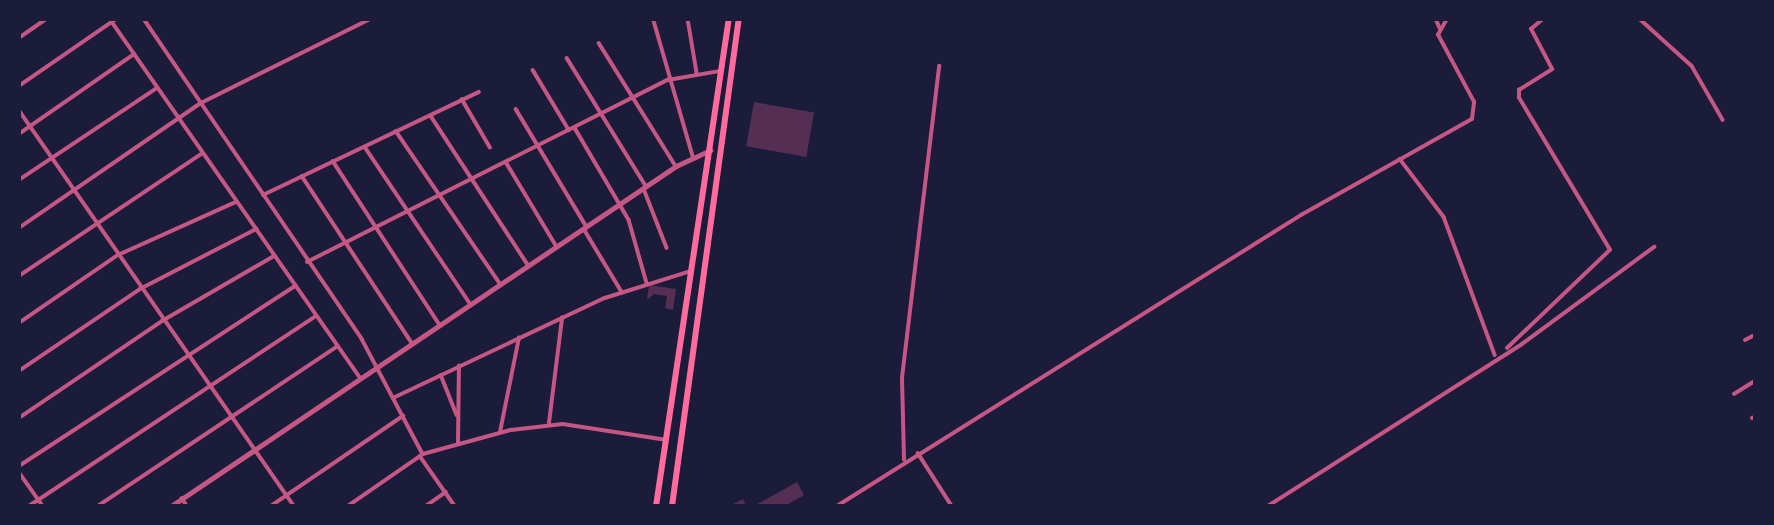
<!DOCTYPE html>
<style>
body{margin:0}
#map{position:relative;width:1774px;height:525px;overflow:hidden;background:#1b1b3a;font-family:Poppins,sans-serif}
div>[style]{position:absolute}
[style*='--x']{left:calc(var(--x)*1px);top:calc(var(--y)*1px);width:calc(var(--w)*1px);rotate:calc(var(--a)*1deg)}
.building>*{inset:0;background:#542f53;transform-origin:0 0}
.minor>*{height:3.5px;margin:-1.75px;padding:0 1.75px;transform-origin:1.75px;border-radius:1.75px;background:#c65784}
.tertiary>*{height:5px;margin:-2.5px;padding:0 2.5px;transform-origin:2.5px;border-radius:2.5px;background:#c65784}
.primary>*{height:6px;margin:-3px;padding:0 3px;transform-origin:3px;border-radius:3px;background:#ff6b9d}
span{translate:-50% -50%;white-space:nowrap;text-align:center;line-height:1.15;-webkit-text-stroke:5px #1b1b3a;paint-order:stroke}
.frame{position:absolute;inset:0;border:21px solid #1b1b3a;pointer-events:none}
</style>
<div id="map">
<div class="building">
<div style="left:754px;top:102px;width:61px;height:45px;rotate:10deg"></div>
<div style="clip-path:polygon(649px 285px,676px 289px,673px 310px,665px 308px,667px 296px,654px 294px,647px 300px)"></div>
<div style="clip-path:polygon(797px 482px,804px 495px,785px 506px,754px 506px)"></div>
<div style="clip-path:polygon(743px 499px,746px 506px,730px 506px)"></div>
</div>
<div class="minor">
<div style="--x:110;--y:19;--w:437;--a:55.1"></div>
<div style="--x:144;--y:19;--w:387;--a:55.7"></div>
<div style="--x:362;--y:339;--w:130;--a:62.1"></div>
<div style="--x:688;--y:19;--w:55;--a:80.5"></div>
<div style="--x:1436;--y:19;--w:10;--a:66"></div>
<div style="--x:1640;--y:19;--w:70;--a:42.1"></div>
<div style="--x:1692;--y:66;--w:62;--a:60.1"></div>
<div style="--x:654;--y:21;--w:141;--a:73.9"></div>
<div style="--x:19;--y:38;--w:33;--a:-35"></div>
<div style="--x:599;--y:43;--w:145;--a:58"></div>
<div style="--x:567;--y:58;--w:150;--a:58.3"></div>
<div style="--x:533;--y:70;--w:70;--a:59"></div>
<div style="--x:19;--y:86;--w:118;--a:-34.6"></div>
<div style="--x:462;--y:99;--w:56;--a:59.7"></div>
<div style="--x:516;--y:109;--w:138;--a:59"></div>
<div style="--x:19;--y:110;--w:482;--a:55.2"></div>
<div style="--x:431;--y:116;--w:178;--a:56.9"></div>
<div style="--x:575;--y:128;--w:107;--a:59.6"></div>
<div style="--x:629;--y:220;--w:66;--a:74.1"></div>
<div style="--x:396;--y:131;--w:186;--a:55.7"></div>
<div style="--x:19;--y:134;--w:140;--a:-34.8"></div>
<div style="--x:365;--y:147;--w:190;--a:56.1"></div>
<div style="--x:1400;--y:159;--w:73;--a:52.8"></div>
<div style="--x:1444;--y:217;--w:147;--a:69.7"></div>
<div style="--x:333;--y:161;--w:196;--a:56.9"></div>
<div style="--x:506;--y:162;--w:99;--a:59"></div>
<div style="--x:302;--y:176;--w:200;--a:56.6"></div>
<div style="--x:19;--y:180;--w:166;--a:-33.7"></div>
<div style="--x:644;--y:189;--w:63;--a:68.7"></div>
<div style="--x:263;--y:195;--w:239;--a:-25.5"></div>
<div style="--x:19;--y:228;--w:221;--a:-34.5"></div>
<div style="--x:201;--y:103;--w:189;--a:-26.4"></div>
<div style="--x:584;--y:229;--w:74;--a:58.9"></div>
<div style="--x:307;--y:262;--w:404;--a:-26.8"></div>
<div style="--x:668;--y:80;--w:53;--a:-9.8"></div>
<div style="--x:19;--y:276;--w:219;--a:-33.8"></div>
<div style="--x:19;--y:323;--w:120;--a:-34.5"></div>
<div style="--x:118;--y:255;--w:129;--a:-24.2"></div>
<div style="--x:1745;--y:340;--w:11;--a:-27"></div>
<div style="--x:1507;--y:348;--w:142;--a:-43.6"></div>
<div style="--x:1610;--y:250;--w:177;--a:-120.9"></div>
<div style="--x:1519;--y:98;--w:8;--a:-90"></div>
<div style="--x:1519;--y:90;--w:39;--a:-32"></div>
<div style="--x:1552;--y:69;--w:45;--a:-117.7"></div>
<div style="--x:1531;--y:29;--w:16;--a:-40"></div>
<div style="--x:19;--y:371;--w:146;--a:-34.1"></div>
<div style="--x:140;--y:289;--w:131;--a:-27.3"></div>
<div style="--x:441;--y:375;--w:43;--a:68.2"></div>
<div style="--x:1734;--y:394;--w:25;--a:-32"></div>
<div style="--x:393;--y:398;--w:234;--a:-25.3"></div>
<div style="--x:605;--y:298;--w:90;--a:-17.4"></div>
<div style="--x:19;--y:418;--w:173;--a:-34.1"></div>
<div style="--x:162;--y:321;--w:129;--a:-30.1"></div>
<div style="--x:1752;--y:418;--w:3;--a:-18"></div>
<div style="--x:549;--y:423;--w:106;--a:-82.9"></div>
<div style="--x:500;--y:432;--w:96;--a:-78.6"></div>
<div style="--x:458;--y:443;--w:77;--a:-89.3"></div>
<div style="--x:918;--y:453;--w:63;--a:57.3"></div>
<div style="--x:420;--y:456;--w:61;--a:55"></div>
<div style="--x:904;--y:460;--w:82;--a:-91.4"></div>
<div style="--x:902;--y:378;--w:314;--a:-83.2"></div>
<div style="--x:19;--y:466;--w:330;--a:-33.1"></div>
<div style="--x:19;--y:472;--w:42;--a:54.8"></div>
<div style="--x:182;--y:498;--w:9;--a:58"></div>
<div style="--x:29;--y:506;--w:343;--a:-33.5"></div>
<div style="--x:98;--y:506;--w:288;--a:-33.7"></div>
<div style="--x:271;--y:506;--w:160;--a:-34.3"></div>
<div style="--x:348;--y:506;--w:91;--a:-34.7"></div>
<div style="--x:423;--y:454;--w:91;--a:-15.3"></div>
<div style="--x:511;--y:430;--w:52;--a:-6.6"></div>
<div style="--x:563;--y:424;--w:105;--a:8.7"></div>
<div style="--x:426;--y:506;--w:24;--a:-35"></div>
<div style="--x:837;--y:506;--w:548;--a:-32.09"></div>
<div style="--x:1301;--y:215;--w:196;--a:-29.3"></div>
<div style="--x:1472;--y:119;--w:17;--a:-83"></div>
<div style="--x:1474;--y:102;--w:76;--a:-118.2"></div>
<div style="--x:1438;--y:35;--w:18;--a:-61"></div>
<div style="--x:1268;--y:506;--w:301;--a:-32.5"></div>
<div style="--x:1522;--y:344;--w:164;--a:-36.3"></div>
</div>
<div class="tertiary">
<div style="--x:171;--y:506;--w:609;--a:-33.95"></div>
<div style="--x:676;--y:166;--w:38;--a:-25"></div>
</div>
<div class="primary">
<div style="--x:656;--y:506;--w:492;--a:-81.5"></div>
<div style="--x:672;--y:506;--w:492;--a:-82.2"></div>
</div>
<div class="frame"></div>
</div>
